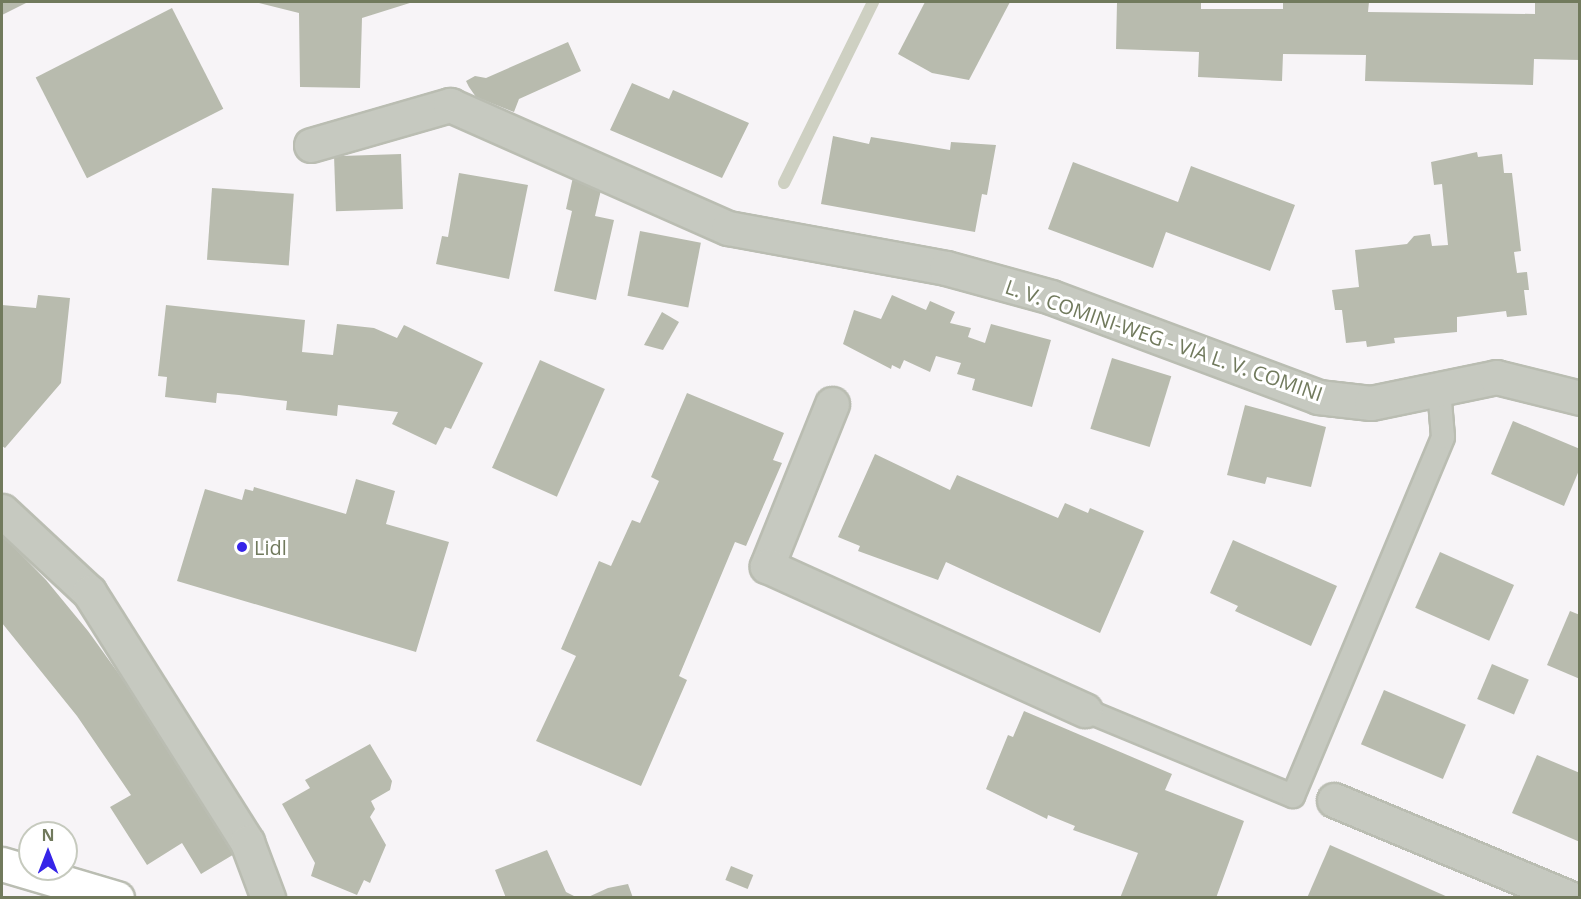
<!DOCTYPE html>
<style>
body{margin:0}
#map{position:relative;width:1581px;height:899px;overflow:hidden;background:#f7f4f7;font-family:"Open Sans",sans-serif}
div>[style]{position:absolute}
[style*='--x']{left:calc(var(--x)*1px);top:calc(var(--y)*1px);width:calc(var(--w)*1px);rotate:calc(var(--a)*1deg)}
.stream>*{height:12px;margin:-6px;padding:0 6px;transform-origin:6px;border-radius:6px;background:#ced0c2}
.building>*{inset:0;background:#b8bbae;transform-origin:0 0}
.roads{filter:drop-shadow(2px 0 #babdb2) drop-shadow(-2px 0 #babdb2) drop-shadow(0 2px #babdb2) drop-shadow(0 -2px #babdb2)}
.lane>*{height:22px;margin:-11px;padding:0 11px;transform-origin:11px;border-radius:11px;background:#c6c9c0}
.street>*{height:33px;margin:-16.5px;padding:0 16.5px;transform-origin:16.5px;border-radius:16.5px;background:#c6c9c0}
.secondary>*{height:33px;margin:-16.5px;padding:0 16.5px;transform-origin:16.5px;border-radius:16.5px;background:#fff}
.dots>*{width:16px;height:16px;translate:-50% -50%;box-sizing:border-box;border:3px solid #fff;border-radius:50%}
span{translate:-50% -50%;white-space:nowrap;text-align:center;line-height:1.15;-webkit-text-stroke:6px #fff;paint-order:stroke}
.street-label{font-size:20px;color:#717a5d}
.poi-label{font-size:20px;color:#717a5d}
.left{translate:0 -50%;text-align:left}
.frame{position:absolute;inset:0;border:3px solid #717a5d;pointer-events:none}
.north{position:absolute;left:18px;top:821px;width:60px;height:60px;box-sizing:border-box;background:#fff;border:2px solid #c6cabe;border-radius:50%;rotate:0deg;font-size:16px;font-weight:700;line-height:24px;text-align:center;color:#717a5d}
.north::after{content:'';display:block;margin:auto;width:21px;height:27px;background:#3624e8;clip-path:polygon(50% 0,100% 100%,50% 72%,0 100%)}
</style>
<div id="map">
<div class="stream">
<div style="--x:784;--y:183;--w:202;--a:-63.8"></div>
</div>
<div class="building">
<div style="clip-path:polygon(2px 2px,28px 2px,2px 15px)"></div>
<div style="clip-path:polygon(255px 2px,413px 2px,362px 18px,360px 88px,300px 87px,299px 13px)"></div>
<div style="clip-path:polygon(925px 2px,1010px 2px,969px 80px,932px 73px,898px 54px)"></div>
<div style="clip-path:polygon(1117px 2px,1201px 2px,1201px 9px,1283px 9px,1283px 2px,1369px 2px,1368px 12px,1535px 14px,1535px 2px,1580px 2px,1580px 60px,1534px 59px,1533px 85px,1365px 81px,1366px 55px,1283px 54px,1282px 81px,1198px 77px,1199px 52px,1116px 49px)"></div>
<div style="left:172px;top:8px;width:113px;height:153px;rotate:63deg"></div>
<div style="clip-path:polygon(568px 42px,581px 71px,519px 99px,514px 112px,476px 97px,469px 87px,466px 81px,475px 76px,486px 78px)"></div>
<div style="clip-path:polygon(632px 83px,669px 99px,673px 90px,749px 123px,722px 178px,610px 130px)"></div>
<div style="clip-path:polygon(833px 136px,869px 144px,871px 137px,950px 150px,951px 142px,996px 145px,987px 195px,982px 194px,975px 232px,821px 204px)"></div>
<div style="clip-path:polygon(1477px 152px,1478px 157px,1502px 154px,1504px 173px,1512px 173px,1521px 251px,1514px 252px,1517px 273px,1527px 272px,1529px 290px,1524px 290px,1527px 315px,1507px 317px,1506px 311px,1457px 317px,1457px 332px,1394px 338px,1395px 343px,1367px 347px,1366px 341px,1346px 343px,1342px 310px,1335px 310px,1332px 290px,1359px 287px,1355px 250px,1407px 244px,1414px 236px,1430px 234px,1432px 246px,1448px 245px,1442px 184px,1434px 185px,1431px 162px)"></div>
<div style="left:401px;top:154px;width:55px;height:67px;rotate:88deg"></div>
<div style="clip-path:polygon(1073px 162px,1178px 202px,1191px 166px,1295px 205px,1270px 271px,1166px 232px,1153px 268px,1048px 229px)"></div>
<div style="clip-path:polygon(459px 173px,528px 185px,509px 279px,436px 264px,442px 236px,448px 237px)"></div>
<div style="clip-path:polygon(573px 177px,601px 190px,595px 216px,614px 220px,596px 300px,554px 291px,572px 211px,566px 209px)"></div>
<div style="left:212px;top:188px;width:82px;height:72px;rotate:4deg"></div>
<div style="left:640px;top:231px;width:62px;height:66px;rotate:11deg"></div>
<div style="clip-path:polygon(38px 295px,70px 298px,61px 383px,5px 448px,2px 446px,2px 305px,36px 308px)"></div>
<div style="clip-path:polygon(892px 295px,926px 310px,930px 301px,955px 312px,950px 323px,971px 328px,968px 337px,985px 343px,991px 324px,1051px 340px,1032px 407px,972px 390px,975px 379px,957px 374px,961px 363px,936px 356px,930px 372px,904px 360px,900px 369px,892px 365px,891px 369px,843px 344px,854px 310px,881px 319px)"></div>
<div style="clip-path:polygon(166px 305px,305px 320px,302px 352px,333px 355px,337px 324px,374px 328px,397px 338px,404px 325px,483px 363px,451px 429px,445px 427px,436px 445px,392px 424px,398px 412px,338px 405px,337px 416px,286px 410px,287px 401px,239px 395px,217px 393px,216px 403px,165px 397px,167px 377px,158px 376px)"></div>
<div style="clip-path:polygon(662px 312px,679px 322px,663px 350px,644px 345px)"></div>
<div style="left:1112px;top:358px;width:62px;height:74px;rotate:17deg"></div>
<div style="left:540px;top:360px;width:71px;height:118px;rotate:24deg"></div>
<div style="clip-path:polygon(687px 393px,784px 433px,773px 460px,782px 463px,746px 546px,735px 542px,679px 676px,687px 680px,641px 786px,536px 741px,576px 656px,561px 649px,599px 561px,611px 566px,632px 520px,640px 523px,659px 481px,651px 477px)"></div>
<div style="clip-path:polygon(1245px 405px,1326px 427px,1311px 487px,1267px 477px,1265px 484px,1227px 475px)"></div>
<div style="clip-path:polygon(1513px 421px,1580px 449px,1580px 468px,1564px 506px,1491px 474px)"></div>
<div style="clip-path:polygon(875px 454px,950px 490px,957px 475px,1058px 518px,1065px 503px,1088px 513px,1090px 508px,1144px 531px,1100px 633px,946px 562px,938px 580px,858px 551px,860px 546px,838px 537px)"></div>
<div style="clip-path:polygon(356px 479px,395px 491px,386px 524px,449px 542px,416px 652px,177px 581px,205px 489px,242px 500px,245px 489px,253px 491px,254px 487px,346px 514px)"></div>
<div style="clip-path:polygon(2px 535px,46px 580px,88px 631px,170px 745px,236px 853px,201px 874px,182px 843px,147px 865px,110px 807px,131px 795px,77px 716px,2px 623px)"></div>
<div style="clip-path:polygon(1233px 540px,1337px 586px,1311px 646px,1235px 611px,1238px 606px,1210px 593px)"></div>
<div style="left:1440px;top:552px;width:81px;height:61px;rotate:24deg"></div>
<div style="clip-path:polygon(1570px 611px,1580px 615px,1580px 679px,1547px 665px)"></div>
<div style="left:1492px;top:664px;width:40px;height:38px;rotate:23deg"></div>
<div style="left:1384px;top:690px;width:89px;height:59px;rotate:23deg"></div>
<div style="clip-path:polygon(1024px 711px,1172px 774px,1165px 790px,1244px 821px,1216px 898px,1120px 898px,1138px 853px,1073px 830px,1075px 826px,1048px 815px,1047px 819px,986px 789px,1008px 735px,1013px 737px)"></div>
<div style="clip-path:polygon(370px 744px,392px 781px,390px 790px,371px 801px,375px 809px,370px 817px,386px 845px,370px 883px,364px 880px,357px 895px,311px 876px,315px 863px,282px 804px,310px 788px,305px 780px)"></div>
<div style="clip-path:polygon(1537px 755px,1580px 773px,1580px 842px,1512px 813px)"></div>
<div style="clip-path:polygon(1330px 845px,1362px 859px,1450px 898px,1307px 898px)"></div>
<div style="clip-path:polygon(547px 850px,566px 892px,578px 898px,506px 898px,495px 870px)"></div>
<div style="left:731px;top:866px;width:24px;height:15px;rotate:22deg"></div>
<div style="clip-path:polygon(628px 884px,633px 898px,586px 898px,608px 888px)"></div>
</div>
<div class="roads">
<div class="lane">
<div style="--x:1085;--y:710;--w:225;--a:22.5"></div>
<div style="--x:1293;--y:796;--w:389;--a:-67.3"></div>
<div style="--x:1443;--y:437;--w:48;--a:-94.8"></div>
</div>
<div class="street">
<div style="--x:311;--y:145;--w:145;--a:-16.1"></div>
<div style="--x:450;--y:105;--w:304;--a:23.9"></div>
<div style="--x:728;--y:228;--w:222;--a:10.4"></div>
<div style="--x:946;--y:268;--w:109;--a:15.4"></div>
<div style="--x:1051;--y:297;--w:285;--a:20.5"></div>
<div style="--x:1318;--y:397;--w:53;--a:6.5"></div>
<div style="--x:1371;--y:403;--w:128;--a:-11.7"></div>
<div style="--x:1496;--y:377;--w:87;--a:14"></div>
<div style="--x:832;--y:404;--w:175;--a:111.9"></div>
<div style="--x:767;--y:566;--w:349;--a:24.4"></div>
<div style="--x:2;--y:511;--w:119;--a:43"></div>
<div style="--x:89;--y:592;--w:296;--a:57.7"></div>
<div style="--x:247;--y:842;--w:60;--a:69.4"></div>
<div style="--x:1334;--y:800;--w:255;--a:22.6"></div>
</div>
<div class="secondary">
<div style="--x:2;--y:864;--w:120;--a:16.5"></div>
</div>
</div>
<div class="dots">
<div style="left:242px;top:547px;background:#3624e8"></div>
</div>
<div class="street-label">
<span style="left:1164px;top:340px;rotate:19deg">L. V. COMINI-WEG - VIA L. V. COMINI</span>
</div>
<div class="poi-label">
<span class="left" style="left:254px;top:547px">Lidl</span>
</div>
<div class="frame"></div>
<div class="north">N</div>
</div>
